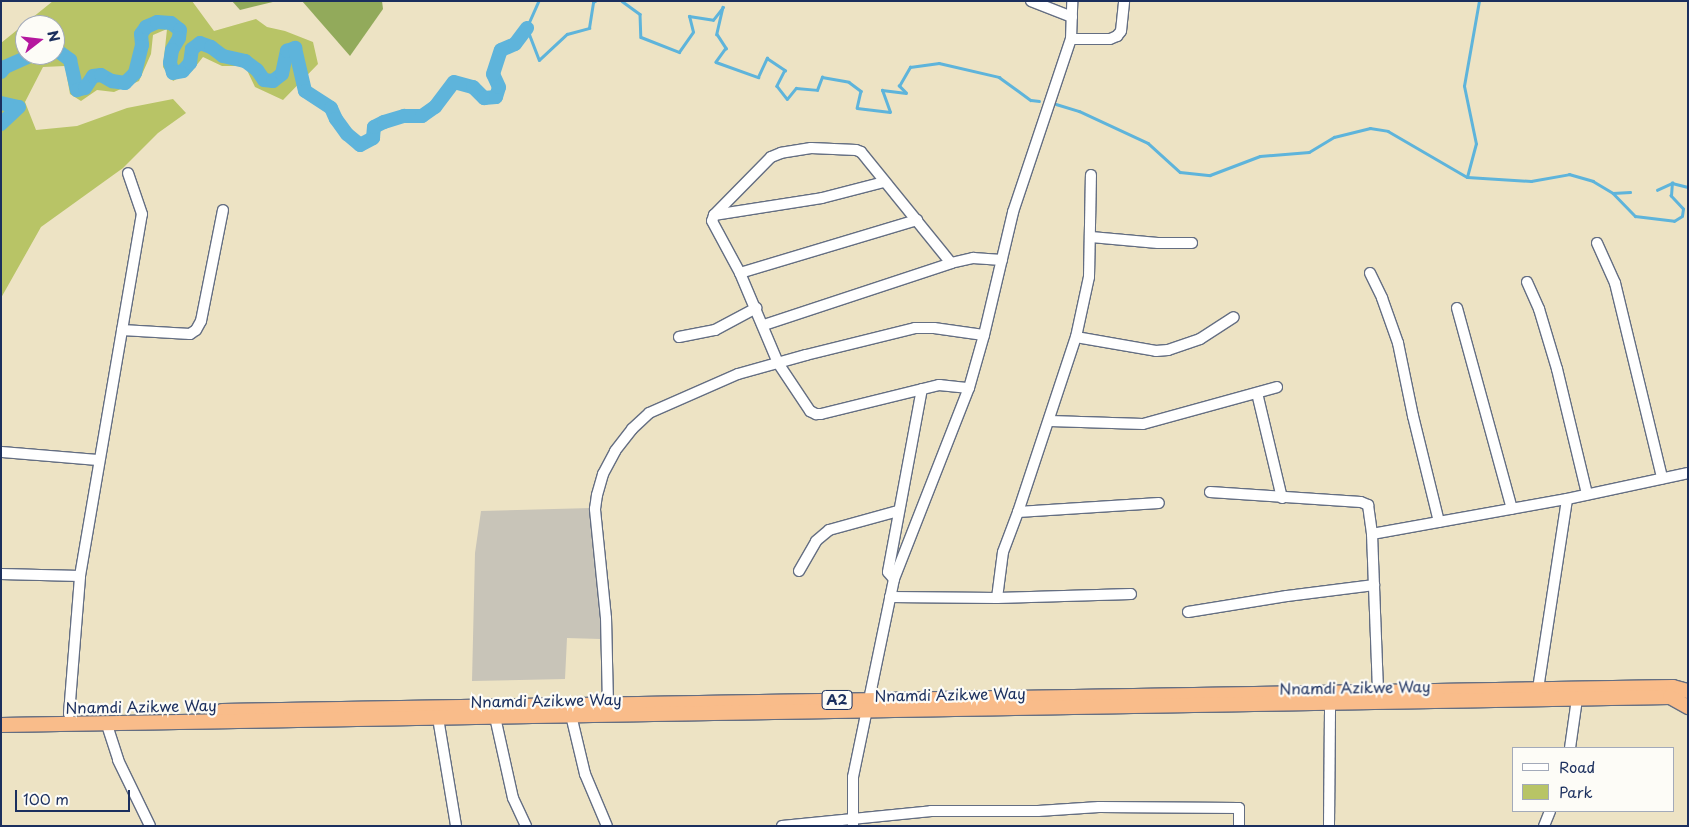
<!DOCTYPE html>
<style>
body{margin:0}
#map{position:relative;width:1689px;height:827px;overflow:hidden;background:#ede3c4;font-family:"Playpen Sans",sans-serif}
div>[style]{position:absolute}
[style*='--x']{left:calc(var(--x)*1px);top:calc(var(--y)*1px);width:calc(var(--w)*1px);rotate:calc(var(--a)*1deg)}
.industrial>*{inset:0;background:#c8c4b8}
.green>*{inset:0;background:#b8c466}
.forest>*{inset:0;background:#92aa5b}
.stream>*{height:2.5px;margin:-1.25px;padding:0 1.25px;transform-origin:1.25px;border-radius:1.25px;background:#5eb4db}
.river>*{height:14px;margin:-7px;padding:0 7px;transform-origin:7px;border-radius:7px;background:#5eb4db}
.roads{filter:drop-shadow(1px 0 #646e82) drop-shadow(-1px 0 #646e82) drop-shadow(0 1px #646e82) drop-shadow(0 -1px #646e82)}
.minor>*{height:10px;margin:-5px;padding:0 5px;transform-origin:5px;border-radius:5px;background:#fff}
.highway>*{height:14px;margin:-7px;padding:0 7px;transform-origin:7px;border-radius:7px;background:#f9bc8a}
span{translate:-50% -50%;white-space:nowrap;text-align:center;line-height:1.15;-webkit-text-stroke:4.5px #fdfcf7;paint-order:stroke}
.shield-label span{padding:1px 4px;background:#fdfcf7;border:1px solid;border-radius:4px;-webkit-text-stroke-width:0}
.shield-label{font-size:14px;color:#1b2f5e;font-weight:700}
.street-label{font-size:15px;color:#1b2f5e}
.frame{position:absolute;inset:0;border:2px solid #1b2f5e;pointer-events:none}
.legend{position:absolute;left:1512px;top:747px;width:162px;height:65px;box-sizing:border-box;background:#fdfcf7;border:1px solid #a3aaba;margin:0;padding:6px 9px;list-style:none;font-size:15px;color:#1b2f5e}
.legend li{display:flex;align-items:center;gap:10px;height:25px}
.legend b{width:25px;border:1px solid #a3aaba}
.north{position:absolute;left:15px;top:15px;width:50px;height:50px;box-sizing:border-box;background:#fdfcf7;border:1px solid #a3aaba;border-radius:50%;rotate:74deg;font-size:14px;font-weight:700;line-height:20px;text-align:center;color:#1b2f5e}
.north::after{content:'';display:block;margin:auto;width:18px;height:22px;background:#b5179e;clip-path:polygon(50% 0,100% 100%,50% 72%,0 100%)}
.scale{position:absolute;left:15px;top:790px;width:115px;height:22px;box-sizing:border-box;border:2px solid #1b2f5e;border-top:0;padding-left:6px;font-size:15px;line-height:18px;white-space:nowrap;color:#1b2f5e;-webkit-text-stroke:4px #fdfcf7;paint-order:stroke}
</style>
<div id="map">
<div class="industrial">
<div style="clip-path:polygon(591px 508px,602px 594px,600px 639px,567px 638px,565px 679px,472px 681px,475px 553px,481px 511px)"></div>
</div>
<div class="green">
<div style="clip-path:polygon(evenodd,53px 1px,192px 1px,214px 31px,256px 19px,267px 27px,285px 31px,313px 42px,318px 64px,283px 100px,255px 87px,245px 66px,222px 66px,203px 57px,192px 71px,173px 81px,163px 67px,167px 29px,153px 35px,151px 54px,139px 81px,114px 92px,97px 90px,81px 101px,70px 94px,65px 66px,43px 67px,25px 102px,36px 130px,77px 126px,127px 108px,173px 99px,186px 113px,158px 133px,123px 168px,41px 227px,1px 298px,1px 43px,53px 1px,25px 25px,55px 25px,55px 55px,25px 55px,25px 25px)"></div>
</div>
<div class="forest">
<div style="clip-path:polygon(232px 1px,277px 1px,240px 10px)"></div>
<div style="clip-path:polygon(302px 1px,382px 1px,383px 9px,350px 56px)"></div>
</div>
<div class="stream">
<div style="--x:539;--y:1;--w:30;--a:114"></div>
<div style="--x:527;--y:28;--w:34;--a:69"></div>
<div style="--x:539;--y:60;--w:38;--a:-43"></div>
<div style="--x:567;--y:34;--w:23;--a:-15"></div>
<div style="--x:589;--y:28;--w:26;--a:-81"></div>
<div style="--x:593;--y:2;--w:2;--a:-27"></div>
<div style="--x:622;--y:1;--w:22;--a:36"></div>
<div style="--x:640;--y:14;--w:23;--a:88"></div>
<div style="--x:641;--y:37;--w:41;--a:21.5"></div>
<div style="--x:679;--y:52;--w:24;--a:-55"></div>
<div style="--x:693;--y:32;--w:16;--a:-104"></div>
<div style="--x:689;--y:16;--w:24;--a:9"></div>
<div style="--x:713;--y:20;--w:16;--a:-52"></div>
<div style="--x:723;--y:7;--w:28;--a:103"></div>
<div style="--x:717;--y:34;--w:17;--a:57"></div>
<div style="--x:726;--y:48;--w:17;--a:126"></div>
<div style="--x:716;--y:62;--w:45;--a:19.7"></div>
<div style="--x:758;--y:77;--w:21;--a:-65"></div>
<div style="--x:767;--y:58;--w:22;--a:34"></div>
<div style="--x:785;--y:70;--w:18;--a:117"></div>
<div style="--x:777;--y:86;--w:16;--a:52"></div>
<div style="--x:787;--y:99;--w:14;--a:-51"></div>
<div style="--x:796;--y:88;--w:21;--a:5"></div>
<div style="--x:817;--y:90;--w:14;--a:-69"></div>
<div style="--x:822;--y:77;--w:27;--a:10"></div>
<div style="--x:849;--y:82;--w:15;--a:37"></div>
<div style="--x:861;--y:91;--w:17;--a:103"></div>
<div style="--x:857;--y:108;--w:33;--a:7"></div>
<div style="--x:890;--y:112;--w:23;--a:-110"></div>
<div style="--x:882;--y:90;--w:24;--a:7"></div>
<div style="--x:906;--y:93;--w:10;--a:-135"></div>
<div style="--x:899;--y:86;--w:22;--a:-60"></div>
<div style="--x:910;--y:67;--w:29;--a:-8"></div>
<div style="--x:939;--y:63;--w:62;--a:13.1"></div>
<div style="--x:999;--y:77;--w:39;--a:36"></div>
<div style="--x:1031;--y:100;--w:8;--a:7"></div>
<div style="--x:1056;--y:104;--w:24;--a:17"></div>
<div style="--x:1079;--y:111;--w:76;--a:24.9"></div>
<div style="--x:1148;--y:143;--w:43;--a:42.2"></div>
<div style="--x:1180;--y:172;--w:30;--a:6"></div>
<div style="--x:1210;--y:175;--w:53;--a:-20.8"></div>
<div style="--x:1260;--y:156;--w:49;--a:-4.7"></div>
<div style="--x:1309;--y:152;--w:29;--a:-31"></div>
<div style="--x:1334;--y:137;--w:37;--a:-14"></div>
<div style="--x:1370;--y:128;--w:18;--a:9"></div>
<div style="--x:1388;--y:131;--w:91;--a:30.2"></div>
<div style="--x:1467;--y:177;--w:64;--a:3.6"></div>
<div style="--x:1531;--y:181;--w:39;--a:-10"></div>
<div style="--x:1569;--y:174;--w:25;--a:16"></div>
<div style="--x:1593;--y:181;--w:23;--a:31"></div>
<div style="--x:1613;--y:193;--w:17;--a:-3"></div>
<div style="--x:1467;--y:177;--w:34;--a:-75"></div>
<div style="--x:1476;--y:144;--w:59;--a:-101.7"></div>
<div style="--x:1464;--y:86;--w:86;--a:-80"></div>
<div style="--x:1657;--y:190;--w:17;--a:-25"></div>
<div style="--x:1672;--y:183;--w:16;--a:14"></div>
<div style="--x:1613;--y:193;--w:32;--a:46"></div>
<div style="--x:1635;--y:216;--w:39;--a:7"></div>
<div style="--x:1674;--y:221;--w:9;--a:-32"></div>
<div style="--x:1682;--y:216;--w:7;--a:-82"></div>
<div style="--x:1683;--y:209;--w:18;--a:-133"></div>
<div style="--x:1671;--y:196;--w:13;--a:-86"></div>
</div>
<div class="river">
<div style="--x:55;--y:49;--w:19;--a:36"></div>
<div style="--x:70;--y:60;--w:31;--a:77"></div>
<div style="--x:77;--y:90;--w:8;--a:-14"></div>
<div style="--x:85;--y:88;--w:14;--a:-56"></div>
<div style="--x:93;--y:76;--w:8;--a:-7"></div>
<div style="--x:101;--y:75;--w:13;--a:29"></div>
<div style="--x:112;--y:81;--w:13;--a:9"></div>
<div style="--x:125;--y:83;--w:14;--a:-45"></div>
<div style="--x:135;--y:73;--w:29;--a:-76"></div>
<div style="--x:142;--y:45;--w:11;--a:-95"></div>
<div style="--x:141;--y:34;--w:9;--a:-54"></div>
<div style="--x:146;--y:27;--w:12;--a:-24"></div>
<div style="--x:157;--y:22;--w:14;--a:4"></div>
<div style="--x:171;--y:23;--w:11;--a:38"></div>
<div style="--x:180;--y:30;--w:8;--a:97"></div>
<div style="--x:179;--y:38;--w:14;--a:120"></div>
<div style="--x:172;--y:50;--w:13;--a:99"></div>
<div style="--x:170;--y:63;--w:10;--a:73"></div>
<div style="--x:173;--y:73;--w:10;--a:-11"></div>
<div style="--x:183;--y:71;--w:11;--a:-49"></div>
<div style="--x:190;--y:63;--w:14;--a:-82"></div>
<div style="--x:192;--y:49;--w:10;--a:-37"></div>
<div style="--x:200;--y:43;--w:12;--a:20"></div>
<div style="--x:211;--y:47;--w:15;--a:37"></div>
<div style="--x:223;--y:56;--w:23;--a:13"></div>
<div style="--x:245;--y:61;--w:15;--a:37"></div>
<div style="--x:257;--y:70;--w:12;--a:55"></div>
<div style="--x:264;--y:80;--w:9;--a:6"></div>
<div style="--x:273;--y:81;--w:11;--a:-38"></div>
<div style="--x:282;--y:74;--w:24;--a:-78"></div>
<div style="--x:287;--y:51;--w:9;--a:-21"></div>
<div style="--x:295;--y:48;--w:44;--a:76.9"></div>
<div style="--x:305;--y:91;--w:31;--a:33"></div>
<div style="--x:331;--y:108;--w:12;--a:66"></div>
<div style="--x:336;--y:119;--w:19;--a:54"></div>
<div style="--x:347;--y:134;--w:17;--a:40"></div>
<div style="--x:360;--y:145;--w:15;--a:-28"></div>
<div style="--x:373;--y:138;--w:11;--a:-85"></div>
<div style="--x:374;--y:127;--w:11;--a:-27"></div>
<div style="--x:384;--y:122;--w:21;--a:-17"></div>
<div style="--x:404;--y:116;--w:18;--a:0"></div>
<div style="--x:422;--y:116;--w:16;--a:-35"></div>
<div style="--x:435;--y:107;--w:31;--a:-53"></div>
<div style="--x:454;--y:82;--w:20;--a:15"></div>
<div style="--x:473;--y:87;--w:16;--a:45"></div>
<div style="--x:484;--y:98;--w:12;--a:-5"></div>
<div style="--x:496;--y:97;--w:10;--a:-73"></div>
<div style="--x:499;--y:87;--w:14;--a:-115"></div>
<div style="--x:493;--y:74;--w:25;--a:-72"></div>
<div style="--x:501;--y:50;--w:15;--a:-23"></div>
<div style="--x:515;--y:44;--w:20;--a:-53"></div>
<div style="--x:1;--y:72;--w:6;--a:-51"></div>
<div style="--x:5;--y:67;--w:30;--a:-24"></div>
<div style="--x:1;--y:103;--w:18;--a:13"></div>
<div style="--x:19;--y:107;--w:25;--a:137"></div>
</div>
<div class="roads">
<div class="minor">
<div style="--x:1031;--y:1;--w:44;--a:21.3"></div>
<div style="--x:1071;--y:39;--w:39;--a:0"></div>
<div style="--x:1110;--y:39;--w:8;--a:-23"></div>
<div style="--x:1117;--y:36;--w:6;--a:-51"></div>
<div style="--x:1121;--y:31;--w:30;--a:-84"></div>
<div style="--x:714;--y:215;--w:109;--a:-8.9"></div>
<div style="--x:822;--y:198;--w:64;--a:-14.5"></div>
<div style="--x:1091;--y:237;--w:67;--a:5.1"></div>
<div style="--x:1158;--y:243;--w:34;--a:0"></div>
<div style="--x:1597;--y:243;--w:44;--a:65.8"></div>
<div style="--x:1615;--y:283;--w:201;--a:76.4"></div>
<div style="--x:951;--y:263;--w:143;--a:-129"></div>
<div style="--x:861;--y:152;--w:5;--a:-158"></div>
<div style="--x:856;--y:150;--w:45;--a:-177.5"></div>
<div style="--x:811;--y:148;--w:30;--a:171"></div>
<div style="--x:781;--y:153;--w:11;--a:158"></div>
<div style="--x:771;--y:157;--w:81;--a:134.5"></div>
<div style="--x:714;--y:215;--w:6;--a:108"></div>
<div style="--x:712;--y:221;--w:59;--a:61.7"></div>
<div style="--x:740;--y:273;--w:98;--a:67.1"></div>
<div style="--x:778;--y:363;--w:58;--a:56.3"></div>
<div style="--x:810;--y:411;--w:7;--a:27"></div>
<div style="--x:816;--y:414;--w:5;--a:0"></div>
<div style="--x:821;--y:414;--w:122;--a:-13.8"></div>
<div style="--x:939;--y:385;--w:30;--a:6"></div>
<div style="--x:740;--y:273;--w:185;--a:-16.7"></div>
<div style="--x:1370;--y:273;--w:28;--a:64"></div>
<div style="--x:1382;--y:298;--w:48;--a:70.4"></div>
<div style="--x:1398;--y:343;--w:75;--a:78.4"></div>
<div style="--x:1413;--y:416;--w:109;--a:76.2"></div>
<div style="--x:1527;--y:282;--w:30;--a:66"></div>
<div style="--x:1539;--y:309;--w:63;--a:73.3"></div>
<div style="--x:1557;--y:369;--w:129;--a:76.5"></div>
<div style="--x:1457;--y:308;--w:208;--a:74.7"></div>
<div style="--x:764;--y:325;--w:197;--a:-18.3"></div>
<div style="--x:951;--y:263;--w:23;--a:-13"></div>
<div style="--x:973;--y:258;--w:29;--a:4"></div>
<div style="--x:122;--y:330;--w:68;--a:3.4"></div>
<div style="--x:190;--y:334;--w:7;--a:-34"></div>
<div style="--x:196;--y:330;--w:10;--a:-61"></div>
<div style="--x:201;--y:321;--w:113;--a:-78.8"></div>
<div style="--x:679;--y:337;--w:37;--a:-11"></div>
<div style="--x:715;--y:330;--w:47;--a:-28.2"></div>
<div style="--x:1076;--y:337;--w:81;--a:9.9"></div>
<div style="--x:1156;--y:351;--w:12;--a:-5"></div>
<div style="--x:1168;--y:350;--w:34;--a:-19"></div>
<div style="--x:1200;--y:339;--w:40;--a:-32.9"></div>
<div style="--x:1257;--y:393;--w:108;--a:76.6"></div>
<div style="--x:1050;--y:421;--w:93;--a:1.8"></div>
<div style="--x:1143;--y:424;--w:139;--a:-15.4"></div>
<div style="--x:1;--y:452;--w:98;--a:4.7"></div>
<div style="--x:1210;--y:492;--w:151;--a:3.8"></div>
<div style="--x:1361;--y:502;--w:8;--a:23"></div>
<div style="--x:1368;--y:505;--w:29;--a:82"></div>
<div style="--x:1372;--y:534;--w:158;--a:87.8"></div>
<div style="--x:1018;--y:512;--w:184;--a:-71.7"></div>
<div style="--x:1076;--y:337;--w:61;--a:-77.8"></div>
<div style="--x:1089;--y:277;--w:102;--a:-88.9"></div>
<div style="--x:1372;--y:534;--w:198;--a:-10.2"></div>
<div style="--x:1567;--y:499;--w:124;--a:-12.1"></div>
<div style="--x:799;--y:571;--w:34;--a:-60"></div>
<div style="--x:816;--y:541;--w:17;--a:-40"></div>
<div style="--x:829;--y:530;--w:72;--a:-15.4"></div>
<div style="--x:1;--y:574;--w:79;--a:1.5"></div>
<div style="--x:894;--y:579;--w:9;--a:-131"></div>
<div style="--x:888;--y:572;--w:186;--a:-79.5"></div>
<div style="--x:890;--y:597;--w:107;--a:0.5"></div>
<div style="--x:997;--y:598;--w:134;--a:-1.7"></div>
<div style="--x:997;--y:598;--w:46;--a:-82.6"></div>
<div style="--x:1003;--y:552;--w:43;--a:-69.4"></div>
<div style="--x:1018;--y:512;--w:141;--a:-3.7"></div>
<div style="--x:1188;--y:612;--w:100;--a:-9.2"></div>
<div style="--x:1287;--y:596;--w:88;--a:-7.2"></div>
<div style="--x:1538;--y:689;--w:192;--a:-81.3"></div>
<div style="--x:608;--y:705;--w:87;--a:-91.3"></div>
<div style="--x:606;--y:618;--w:110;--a:-95.8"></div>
<div style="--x:595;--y:509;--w:14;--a:-82"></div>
<div style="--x:597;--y:495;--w:22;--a:-74"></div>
<div style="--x:603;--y:474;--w:26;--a:-62"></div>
<div style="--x:615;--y:451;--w:28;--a:-52"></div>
<div style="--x:632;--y:429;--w:23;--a:-43"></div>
<div style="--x:649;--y:413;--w:97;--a:-23.7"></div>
<div style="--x:738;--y:374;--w:71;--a:-15.6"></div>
<div style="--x:806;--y:355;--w:112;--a:-13.9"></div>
<div style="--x:915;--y:328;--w:19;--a:0"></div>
<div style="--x:934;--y:328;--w:50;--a:8"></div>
<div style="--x:570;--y:711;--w:65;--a:76.6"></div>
<div style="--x:585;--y:774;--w:56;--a:67.1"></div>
<div style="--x:69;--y:714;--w:138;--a:-85.4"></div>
<div style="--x:80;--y:576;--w:367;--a:-80.3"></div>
<div style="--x:142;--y:214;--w:43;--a:-108.9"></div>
<div style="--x:495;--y:717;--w:83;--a:77.5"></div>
<div style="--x:513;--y:798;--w:31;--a:65"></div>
<div style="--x:438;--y:718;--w:109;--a:80.5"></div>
<div style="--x:106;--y:722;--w:40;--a:72"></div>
<div style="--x:118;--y:760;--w:73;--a:64.1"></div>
<div style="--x:1570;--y:748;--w:49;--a:-81.9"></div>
<div style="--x:782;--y:826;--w:150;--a:-5.7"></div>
<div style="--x:931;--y:811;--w:107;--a:0"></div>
<div style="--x:1038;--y:811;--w:61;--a:-3.8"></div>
<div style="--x:1099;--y:807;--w:140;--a:0.4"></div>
<div style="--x:1239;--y:808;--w:18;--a:90"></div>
<div style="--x:853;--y:826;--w:49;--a:-90"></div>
<div style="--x:853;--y:777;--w:202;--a:-78.3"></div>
<div style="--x:894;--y:579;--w:205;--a:-68.6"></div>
<div style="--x:969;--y:388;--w:55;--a:-74.2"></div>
<div style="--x:984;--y:335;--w:126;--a:-76.7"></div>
<div style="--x:1013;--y:212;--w:182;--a:-71.5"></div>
<div style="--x:1071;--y:39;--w:38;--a:-88"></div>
<div style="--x:1329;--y:826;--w:123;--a:-89.5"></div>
<div style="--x:1544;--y:826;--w:16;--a:-68"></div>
</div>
<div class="highway">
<div style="--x:222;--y:711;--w:1451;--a:-0.95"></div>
<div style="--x:1673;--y:687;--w:16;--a:15"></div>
<div style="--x:1;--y:725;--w:1669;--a:-0.96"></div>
<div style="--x:1670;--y:697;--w:21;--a:29"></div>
</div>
</div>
<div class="shield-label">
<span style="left:837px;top:700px">A2</span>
</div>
<div class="street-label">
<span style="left:1355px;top:687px;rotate:-1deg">Nnamdi Azikwe Way</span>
<span style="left:950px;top:694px;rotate:-1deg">Nnamdi Azikwe Way</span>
<span style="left:546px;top:700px;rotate:-1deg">Nnamdi Azikwe Way</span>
<span style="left:141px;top:706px;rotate:-1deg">Nnamdi Azikwe Way</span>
</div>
<div class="frame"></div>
<ul class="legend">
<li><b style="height:6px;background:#fff"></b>Road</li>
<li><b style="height:14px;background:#b8c466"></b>Park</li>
</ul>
<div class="north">N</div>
<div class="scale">100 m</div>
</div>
